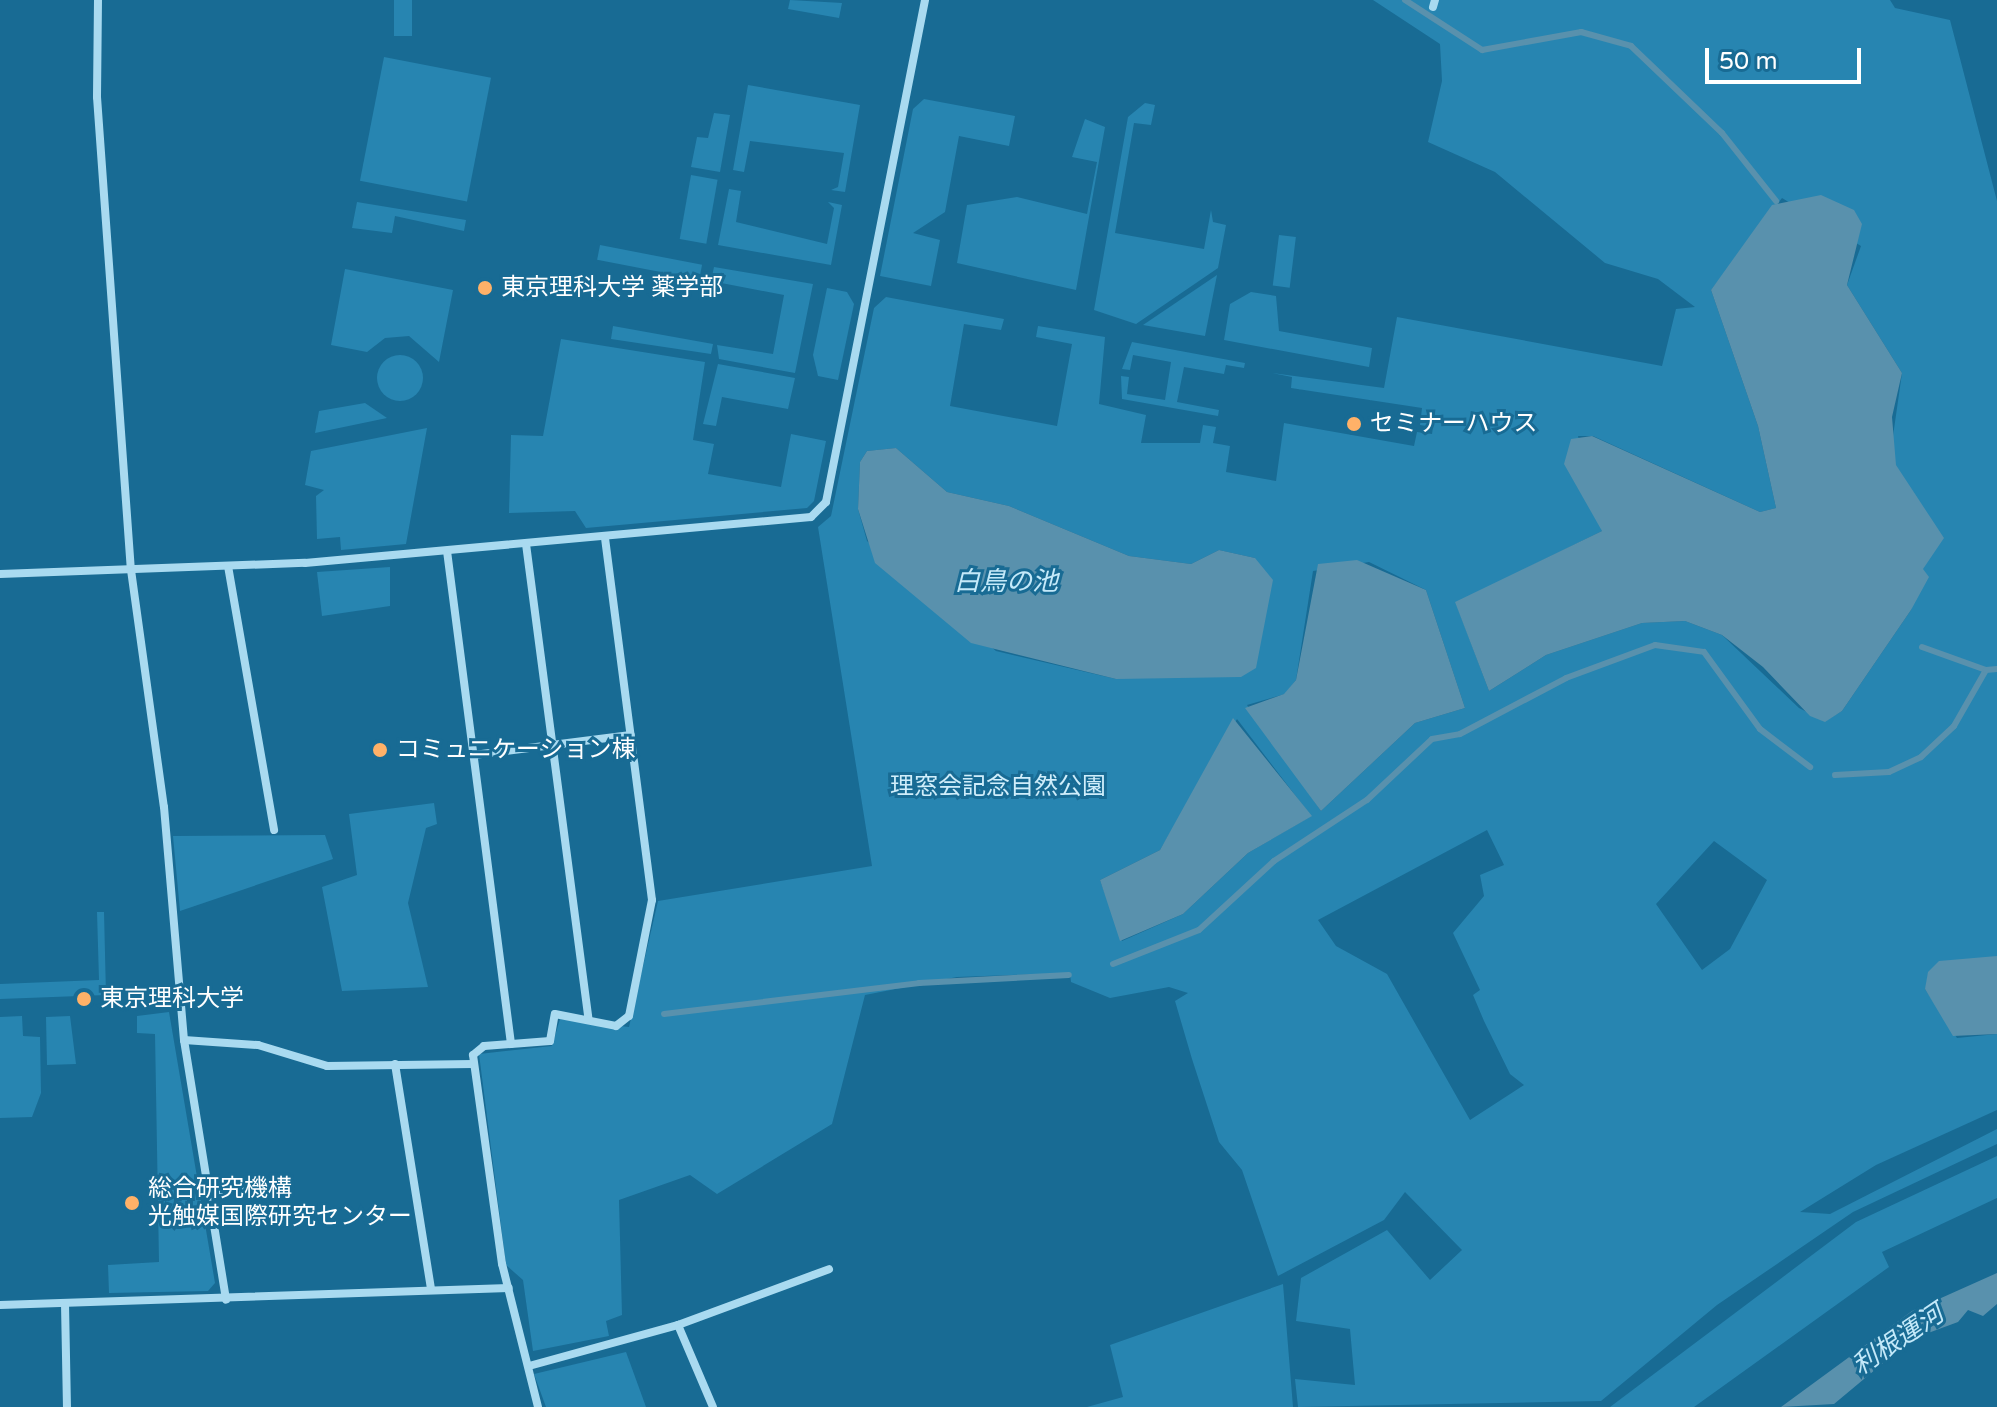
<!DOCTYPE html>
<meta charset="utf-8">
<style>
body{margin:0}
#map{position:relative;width:1997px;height:1407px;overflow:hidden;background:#186b94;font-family:"Varela Round","Noto Sans JP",sans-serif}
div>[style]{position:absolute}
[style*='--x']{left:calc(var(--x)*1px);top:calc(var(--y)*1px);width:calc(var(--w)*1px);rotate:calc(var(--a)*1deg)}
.green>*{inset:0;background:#2785b1;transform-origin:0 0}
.round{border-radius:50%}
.water>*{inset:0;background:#5991ad}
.stream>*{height:6px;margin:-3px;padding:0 3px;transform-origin:3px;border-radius:3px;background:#5991ad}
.minor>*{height:8px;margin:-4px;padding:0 4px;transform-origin:4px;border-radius:4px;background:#a9daf0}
.dots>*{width:22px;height:22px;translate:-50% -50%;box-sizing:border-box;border:4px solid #186b94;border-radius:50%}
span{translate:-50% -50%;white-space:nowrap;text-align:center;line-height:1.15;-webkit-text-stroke:6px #186b94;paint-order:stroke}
.poi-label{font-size:24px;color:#fff}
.left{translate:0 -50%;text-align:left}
.park-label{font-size:24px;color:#d0eefb}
.water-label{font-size:26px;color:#c4e9f9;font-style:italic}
.scale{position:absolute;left:1705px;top:48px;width:156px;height:36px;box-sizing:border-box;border:4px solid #fff;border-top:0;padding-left:10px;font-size:24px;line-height:28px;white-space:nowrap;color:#fff;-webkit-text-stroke:6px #186b94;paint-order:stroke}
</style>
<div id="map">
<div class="green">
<div style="left:394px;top:0;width:18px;height:36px"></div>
<div style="clip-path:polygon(790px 0,842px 3px,839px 18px,788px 9px)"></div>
<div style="clip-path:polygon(evenodd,1373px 0,1890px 0,1895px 8px,1950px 20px,1997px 201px,1997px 956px,1925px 989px,1957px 1038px,1997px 1034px,1997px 1110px,1876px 1165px,1800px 1212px,1830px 1214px,1997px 1129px,1997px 1144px,1853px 1212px,1717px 1305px,1601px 1401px,1298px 1407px,1295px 1379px,1355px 1385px,1350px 1329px,1296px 1321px,1301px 1278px,1387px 1230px,1430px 1280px,1462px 1250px,1405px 1192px,1384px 1220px,1278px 1276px,1242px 1170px,1219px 1142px,1192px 1059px,1175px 1001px,1188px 993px,1169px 987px,1110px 998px,1071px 982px,1070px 973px,957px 977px,865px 995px,832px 1124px,717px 1194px,690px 1175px,619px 1200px,622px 1315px,606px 1321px,609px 1336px,533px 1351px,523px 1280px,506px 1265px,479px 1054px,552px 1046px,560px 1019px,629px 1027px,658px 901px,872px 866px,818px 527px,831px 516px,874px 308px,886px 297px,1004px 319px,1001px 330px,964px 324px,950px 406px,1057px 426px,1072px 344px,1036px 337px,1038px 326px,1105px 337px,1099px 404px,1146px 415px,1141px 443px,1200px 443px,1203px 425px,1216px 427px,1213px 443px,1230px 446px,1226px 472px,1276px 481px,1284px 423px,1414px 446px,1417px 432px,1432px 434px,1433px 427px,1420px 425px,1422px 408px,1291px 388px,1292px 377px,1272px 373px,1384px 388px,1397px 317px,1662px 366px,1676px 309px,1695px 307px,1658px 279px,1605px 263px,1495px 172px,1428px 142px,1442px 81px,1440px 44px,1373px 0,1782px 198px,1861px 246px,1847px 285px,1902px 373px,1891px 450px,1923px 570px,1911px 610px,1842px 711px,1825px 721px,1799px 708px,1722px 635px,1685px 621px,1642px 623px,1546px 655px,1489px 691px,1456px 603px,1602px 531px,1578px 436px,1593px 436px,1760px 512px,1776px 508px,1758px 426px,1711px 290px,1782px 198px,1373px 0,896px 448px,947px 492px,1009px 506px,1129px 556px,1191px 564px,1219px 550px,1255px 558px,1116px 679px,996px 651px,867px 541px,858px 509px,860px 462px,867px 451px,896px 448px,1373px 0,1369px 562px,1426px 590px,1465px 708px,1415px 723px,1321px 811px,1247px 705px,1285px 694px,1296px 680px,1313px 571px,1369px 562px,1373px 0,1237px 719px,1311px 816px,1248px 853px,1183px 914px,1122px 941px,1100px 880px,1160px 850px,1237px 719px,1373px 0,1487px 830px,1504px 865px,1480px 875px,1484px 896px,1453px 933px,1480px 990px,1473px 995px,1484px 1021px,1510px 1074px,1524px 1085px,1470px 1120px,1387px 974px,1336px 946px,1318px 920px,1487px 830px,1373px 0,1714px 841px,1767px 880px,1730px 949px,1702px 970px,1656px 904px,1714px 841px)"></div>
<div style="left:384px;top:57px;width:109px;height:126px;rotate:11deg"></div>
<div style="clip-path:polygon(748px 85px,860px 105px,845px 192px,831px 190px,838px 187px,844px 153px,750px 141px,744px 172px,733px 170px)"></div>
<div style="clip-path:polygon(924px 99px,1015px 116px,1009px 146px,959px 136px,945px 212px,913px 233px,940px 240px,931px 286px,880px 276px,913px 109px)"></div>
<div style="clip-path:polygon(1145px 103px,1155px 105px,1151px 125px,1134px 123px,1115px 233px,1204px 249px,1211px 210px,1213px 222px,1226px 225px,1218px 268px,1136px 324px,1094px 310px,1128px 117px)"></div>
<div style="clip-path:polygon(714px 113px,730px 115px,720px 172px,691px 167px,697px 137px,708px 138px)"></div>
<div style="clip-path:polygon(1085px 119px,1105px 127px,1076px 290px,957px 263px,967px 205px,1017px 197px,1087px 214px,1097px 162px,1072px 157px)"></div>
<div style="left:691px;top:175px;width:27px;height:65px;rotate:10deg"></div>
<div style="clip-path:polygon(729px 189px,741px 191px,736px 222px,827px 244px,834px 208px,828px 202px,842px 205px,831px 265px,718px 245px)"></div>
<div style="clip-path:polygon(357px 202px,466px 220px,464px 231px,395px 216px,392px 233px,352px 228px)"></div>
<div style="left:1279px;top:235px;width:17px;height:51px;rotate:7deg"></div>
<div style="left:600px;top:245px;width:104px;height:15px;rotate:11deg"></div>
<div style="clip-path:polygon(714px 267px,813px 284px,795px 373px,719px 359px,717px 345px,773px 354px,784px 295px,711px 281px)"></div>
<div style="clip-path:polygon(345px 269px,453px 290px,439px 362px,409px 336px,385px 338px,367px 352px,331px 345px)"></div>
<div style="clip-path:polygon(1217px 275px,1205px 336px,1143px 325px)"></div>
<div style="clip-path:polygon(827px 288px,847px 292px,854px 304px,838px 380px,818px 376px,813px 355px)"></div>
<div style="clip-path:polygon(1251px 292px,1276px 296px,1279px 331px,1372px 348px,1369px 367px,1224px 340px,1230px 304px)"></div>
<div style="clip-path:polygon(613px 326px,713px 344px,711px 354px,611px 339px)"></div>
<div style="clip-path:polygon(561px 339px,705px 362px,693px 440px,714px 444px,708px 474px,781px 487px,791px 434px,826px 441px,814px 501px,807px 508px,586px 528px,575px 511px,509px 513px,511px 435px,543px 436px)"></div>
<div style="clip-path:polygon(1132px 342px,1245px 363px,1244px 368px,1226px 365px,1224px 374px,1184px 367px,1177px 402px,1219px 410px,1218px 416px,1122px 399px,1121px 376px,1129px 377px,1127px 394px,1165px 400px,1171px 362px,1133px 355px,1130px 370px,1122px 369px)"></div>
<div class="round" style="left:377px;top:355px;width:46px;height:46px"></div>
<div style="clip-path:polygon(718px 364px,795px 378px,788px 409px,722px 397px,716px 426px,703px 424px)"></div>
<div style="clip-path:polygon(365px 403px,387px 418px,315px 433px,319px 411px)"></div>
<div style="clip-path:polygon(427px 428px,406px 544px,341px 550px,340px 537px,317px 539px,316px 496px,324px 490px,305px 485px,311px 451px)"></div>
<div style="clip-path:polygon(390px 567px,390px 606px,322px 616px,317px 572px)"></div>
<div style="clip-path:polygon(434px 803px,437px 824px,426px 828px,408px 903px,428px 987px,342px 991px,322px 887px,357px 875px,349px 814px)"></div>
<div style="clip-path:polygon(325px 835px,333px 859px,180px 911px,173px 836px)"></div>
<div style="clip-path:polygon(97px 912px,104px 912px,106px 995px,0 999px,0 984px,99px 980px)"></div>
<div style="clip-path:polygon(169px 1012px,215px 1283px,208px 1291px,109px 1293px,108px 1265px,159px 1262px,155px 1034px,137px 1033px,137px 1016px)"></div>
<div style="clip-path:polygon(22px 1016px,23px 1036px,40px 1037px,41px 1093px,32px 1117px,0 1118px,0 1017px)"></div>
<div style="clip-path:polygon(70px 1016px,76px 1064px,47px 1065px,46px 1017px)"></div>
<div style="clip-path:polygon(1997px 1156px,1997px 1198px,1882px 1252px,1889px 1267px,1694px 1407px,1610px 1407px,1856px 1222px)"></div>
<div style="clip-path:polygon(1283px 1284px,1293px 1407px,1087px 1407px,1123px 1397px,1110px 1345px)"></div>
<div style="clip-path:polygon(626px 1352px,646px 1407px,546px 1407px,534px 1374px)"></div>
</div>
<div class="water">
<div style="clip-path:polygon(1821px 195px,1854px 210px,1862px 224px,1847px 285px,1902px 373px,1892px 417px,1896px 465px,1944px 538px,1923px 569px,1929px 577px,1911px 610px,1842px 711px,1825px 722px,1810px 716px,1763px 667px,1722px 635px,1685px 621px,1642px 623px,1546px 655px,1489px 691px,1455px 602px,1602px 531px,1564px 464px,1571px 439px,1592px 436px,1760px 512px,1776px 508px,1758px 426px,1711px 290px,1772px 205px)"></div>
<div style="clip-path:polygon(896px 448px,947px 492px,1009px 506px,1129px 556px,1191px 564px,1219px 550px,1255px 558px,1273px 580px,1256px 668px,1241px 677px,1116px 679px,971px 643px,875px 563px,858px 509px,860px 462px,867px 451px)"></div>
<div style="clip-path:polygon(1357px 560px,1426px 590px,1465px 708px,1415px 723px,1321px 811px,1245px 708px,1284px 694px,1296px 680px,1318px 564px)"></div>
<div style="clip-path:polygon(1233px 718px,1312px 816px,1248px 853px,1183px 914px,1120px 941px,1100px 880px,1160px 850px)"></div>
<div style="clip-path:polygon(1997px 956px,1997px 1034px,1953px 1036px,1925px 989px,1928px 972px,1939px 961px)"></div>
<div style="clip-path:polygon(1997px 1273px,1997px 1304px,1983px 1316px,1968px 1310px,1958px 1322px,1912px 1339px,1834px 1404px,1781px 1407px,1912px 1311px)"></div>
</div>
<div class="stream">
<div style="--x:1405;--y:0;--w:92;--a:33"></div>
<div style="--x:1482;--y:50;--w:101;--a:-10.3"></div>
<div style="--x:1581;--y:32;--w:52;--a:15.6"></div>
<div style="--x:1631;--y:46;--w:126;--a:43.7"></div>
<div style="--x:1722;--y:133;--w:87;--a:51.5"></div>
<div style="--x:1922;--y:647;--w:68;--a:19.8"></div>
<div style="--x:1835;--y:775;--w:54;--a:-3.2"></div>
<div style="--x:1889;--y:772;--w:35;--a:-25"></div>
<div style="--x:1921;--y:757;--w:45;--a:-43.2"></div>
<div style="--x:1954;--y:726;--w:64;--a:-60.3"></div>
<div style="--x:1986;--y:670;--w:11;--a:-5"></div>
<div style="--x:1113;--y:964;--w:92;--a:-21.6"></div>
<div style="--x:1199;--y:930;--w:102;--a:-42.6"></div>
<div style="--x:1274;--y:861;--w:111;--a:-33.3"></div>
<div style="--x:1367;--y:800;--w:89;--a:-43.2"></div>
<div style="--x:1432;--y:739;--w:28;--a:-10"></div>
<div style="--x:1460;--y:734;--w:120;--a:-27.8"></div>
<div style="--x:1566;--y:678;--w:95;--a:-20.3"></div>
<div style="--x:1655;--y:645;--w:49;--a:8.1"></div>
<div style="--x:1704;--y:652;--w:95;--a:54"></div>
<div style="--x:1760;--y:729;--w:63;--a:37.2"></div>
<div style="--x:664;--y:1014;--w:257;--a:-6.9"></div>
<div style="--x:919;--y:983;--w:150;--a:-3.1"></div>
</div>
<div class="minor">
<div style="--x:98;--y:0;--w:97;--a:90.6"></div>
<div style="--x:97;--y:97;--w:474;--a:85.9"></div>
<div style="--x:131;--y:570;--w:239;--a:82.1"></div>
<div style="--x:164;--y:807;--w:234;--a:85.1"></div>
<div style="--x:184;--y:1040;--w:263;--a:80.8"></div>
<div style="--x:1433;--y:7;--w:7;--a:-74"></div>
<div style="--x:526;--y:544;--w:477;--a:82.5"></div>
<div style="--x:447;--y:551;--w:497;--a:82.6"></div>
<div style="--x:228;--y:566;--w:268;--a:80.1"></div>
<div style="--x:0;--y:574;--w:305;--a:-2.1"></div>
<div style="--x:305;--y:563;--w:508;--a:-5.19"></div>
<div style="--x:811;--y:517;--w:21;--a:-45"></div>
<div style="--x:826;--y:502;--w:512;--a:-78.84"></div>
<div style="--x:474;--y:755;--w:158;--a:-7.3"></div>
<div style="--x:184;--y:1040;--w:74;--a:3.9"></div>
<div style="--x:258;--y:1045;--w:72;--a:16.9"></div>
<div style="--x:327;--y:1066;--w:146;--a:-0.8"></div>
<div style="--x:395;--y:1064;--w:228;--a:80.9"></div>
<div style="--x:209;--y:1194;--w:81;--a:-9.9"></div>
<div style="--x:65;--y:1304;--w:103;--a:88.9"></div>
<div style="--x:0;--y:1305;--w:509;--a:-1.91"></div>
<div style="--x:678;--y:1325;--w:89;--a:66.9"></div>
<div style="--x:529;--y:1366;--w:155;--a:-15.4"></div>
<div style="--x:678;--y:1325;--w:161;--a:-20.3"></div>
<div style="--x:538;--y:1407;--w:147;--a:-104.1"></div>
<div style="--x:502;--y:1264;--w:211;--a:-97.9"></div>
<div style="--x:473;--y:1055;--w:14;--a:-39"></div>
<div style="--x:484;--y:1046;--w:66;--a:-4.3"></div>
<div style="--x:550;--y:1041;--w:27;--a:-80"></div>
<div style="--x:555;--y:1014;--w:62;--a:11.1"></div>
<div style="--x:616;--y:1026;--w:16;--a:-38"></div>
<div style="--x:629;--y:1016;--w:118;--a:-78.8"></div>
<div style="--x:652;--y:900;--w:366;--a:-97.4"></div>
</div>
<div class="dots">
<div style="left:485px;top:288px;background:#ffb168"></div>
<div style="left:1354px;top:424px;background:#ffb168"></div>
<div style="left:380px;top:750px;background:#ffb168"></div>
<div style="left:84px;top:999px;background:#ffb168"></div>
<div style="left:132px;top:1203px;background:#ffb168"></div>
</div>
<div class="poi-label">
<span class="left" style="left:501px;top:288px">東京理科大学 薬学部</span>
<span class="left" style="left:1370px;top:424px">セミナーハウス</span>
<span class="left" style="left:396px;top:750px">コミュニケーション棟</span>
<span class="left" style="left:100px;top:999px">東京理科大学</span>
<span class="left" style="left:148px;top:1203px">総合研究機構<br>光触媒国際研究センター</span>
</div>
<div class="park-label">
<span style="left:998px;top:787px">理窓会記念自然公園</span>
</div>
<div class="water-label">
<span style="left:1006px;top:582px">白鳥の池</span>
<span style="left:1898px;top:1340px;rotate:-34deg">利根運河</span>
</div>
<div class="scale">50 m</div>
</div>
